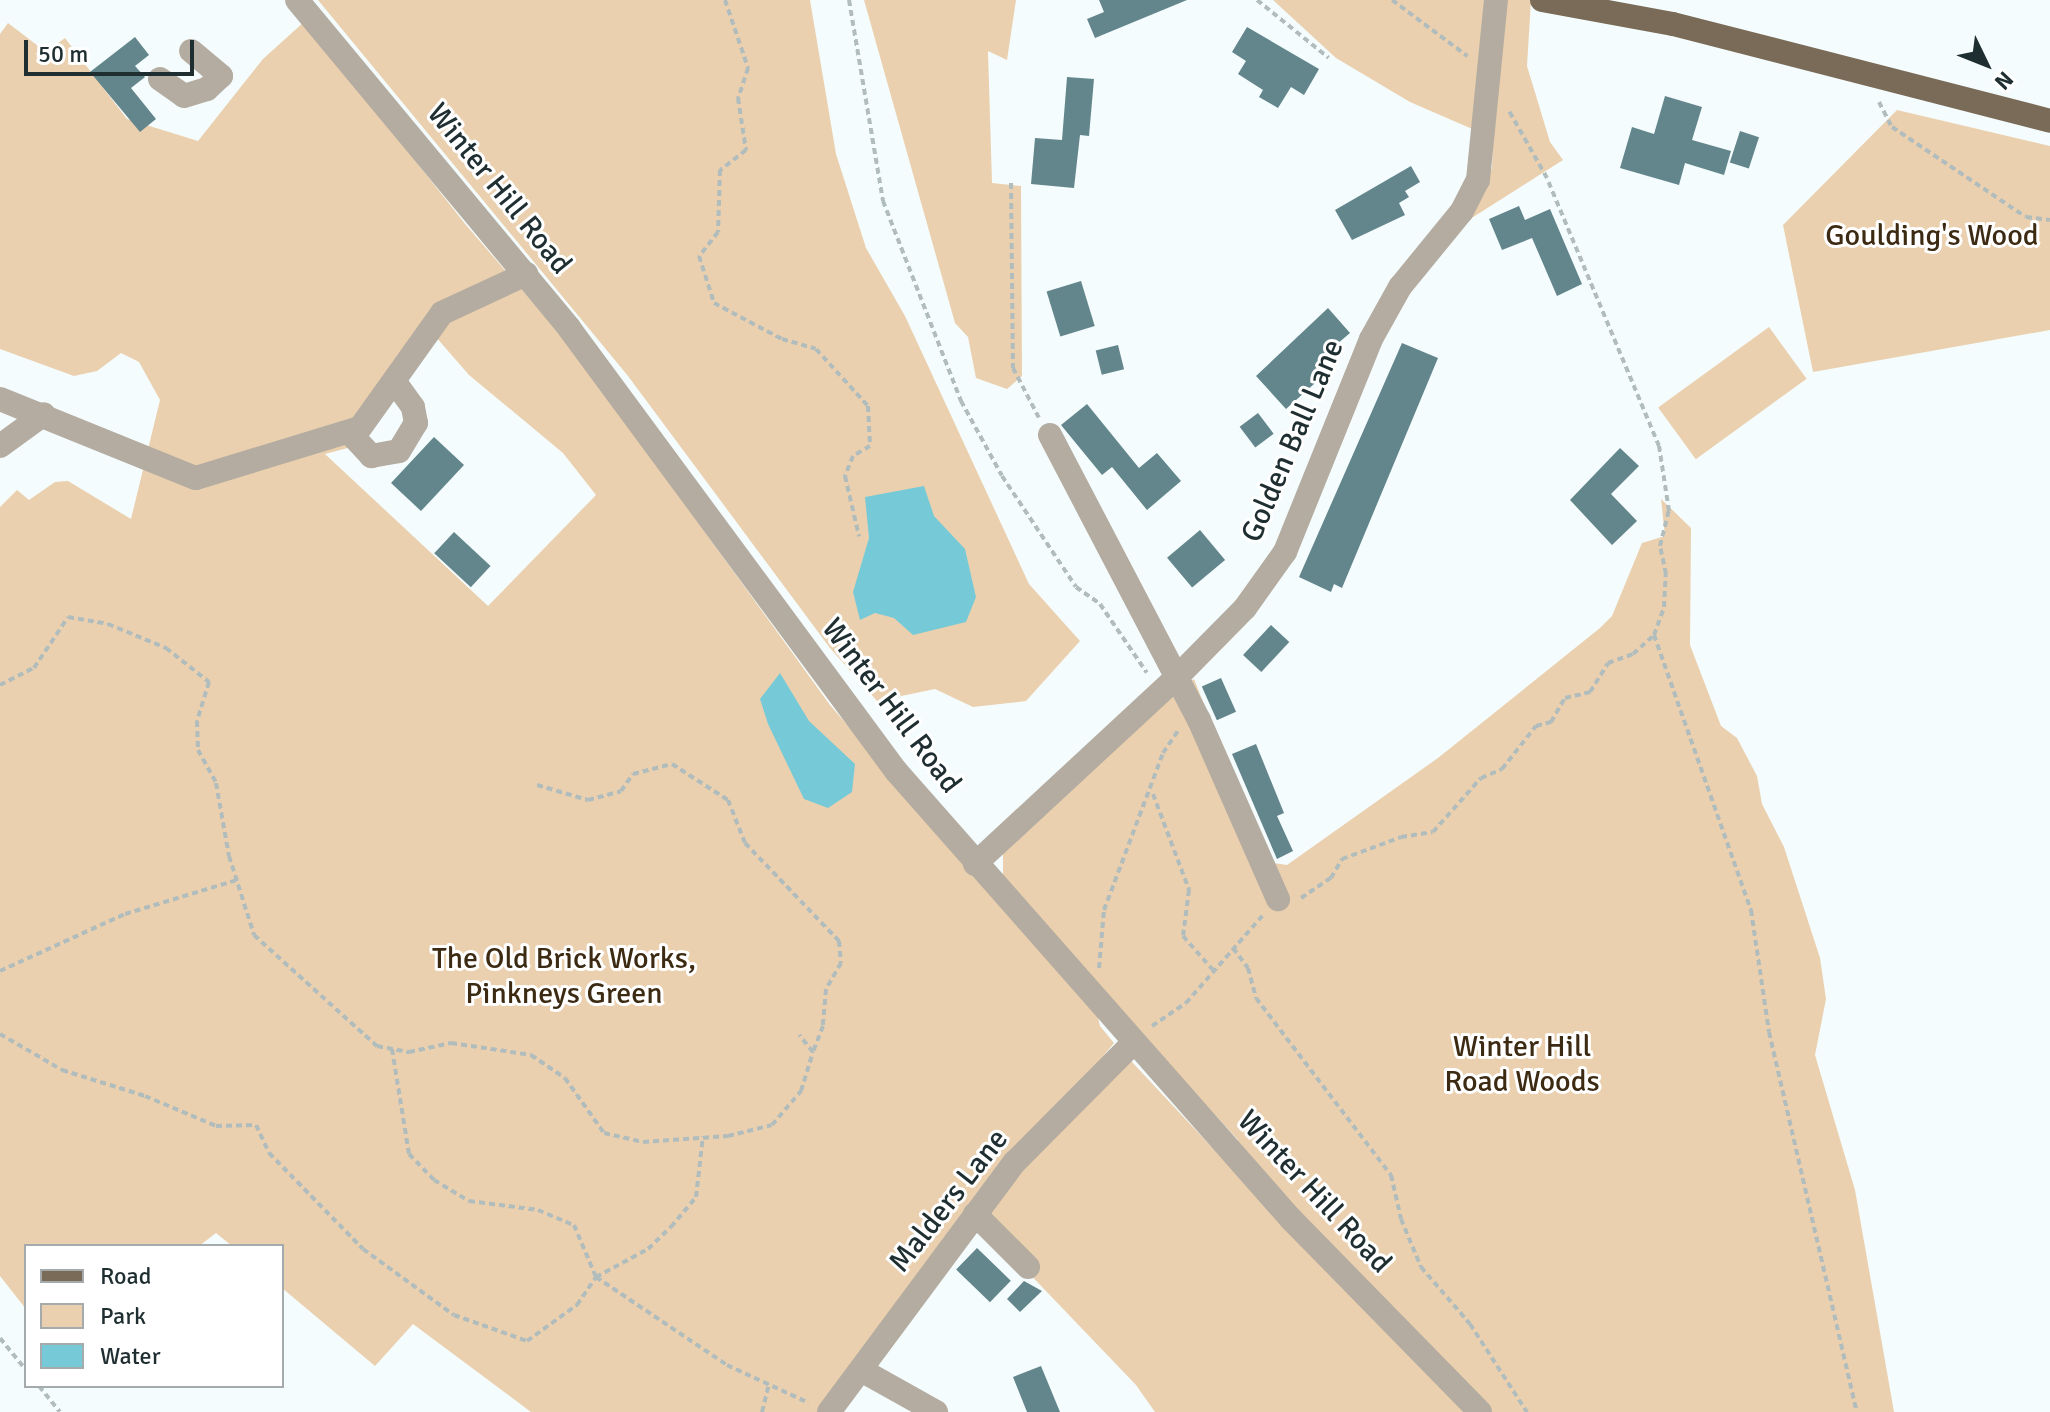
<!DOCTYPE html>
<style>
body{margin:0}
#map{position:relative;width:2050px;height:1412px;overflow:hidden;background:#f4fcfd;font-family:Signika,sans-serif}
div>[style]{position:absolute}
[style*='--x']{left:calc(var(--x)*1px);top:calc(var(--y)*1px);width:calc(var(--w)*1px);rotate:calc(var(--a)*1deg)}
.green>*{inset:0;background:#ead0ae;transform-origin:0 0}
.water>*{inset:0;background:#76cad8}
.building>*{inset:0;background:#63868c;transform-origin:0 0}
.path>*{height:4px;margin-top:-2px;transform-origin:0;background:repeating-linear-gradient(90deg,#b1bcbd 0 6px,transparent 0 10px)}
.minor>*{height:24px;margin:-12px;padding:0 12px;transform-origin:12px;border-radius:12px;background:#b4aca1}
.major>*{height:24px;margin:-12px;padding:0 12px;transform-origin:12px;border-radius:12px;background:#7a6b58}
span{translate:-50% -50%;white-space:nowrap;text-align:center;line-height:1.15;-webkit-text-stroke:6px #fff;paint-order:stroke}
.street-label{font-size:30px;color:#1f2e31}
.park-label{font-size:30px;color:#3c2a12}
.legend{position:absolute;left:24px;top:1244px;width:260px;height:144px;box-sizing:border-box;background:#fff;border:2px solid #a5abad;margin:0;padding:10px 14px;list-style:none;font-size:24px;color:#1f2e31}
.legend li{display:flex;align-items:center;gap:16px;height:40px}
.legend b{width:40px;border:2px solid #a5abad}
.north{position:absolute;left:1946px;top:24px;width:80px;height:80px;-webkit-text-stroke:6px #fff;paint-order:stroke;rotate:133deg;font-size:22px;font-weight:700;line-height:32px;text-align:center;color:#1f2e31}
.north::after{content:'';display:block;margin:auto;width:28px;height:36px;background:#1f2e31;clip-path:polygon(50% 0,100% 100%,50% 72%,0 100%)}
.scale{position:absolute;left:24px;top:40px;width:170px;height:36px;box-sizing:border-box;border:4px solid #1f2e31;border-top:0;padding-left:10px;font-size:24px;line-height:28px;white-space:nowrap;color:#1f2e31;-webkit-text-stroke:6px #fff;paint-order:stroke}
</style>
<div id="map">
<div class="green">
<div style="clip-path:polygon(318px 0,810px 0,836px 154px,866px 248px,905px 316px,1029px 584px,1080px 641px,1026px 701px,973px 707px,935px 689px,877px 701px,830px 648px,628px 376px)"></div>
<div style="clip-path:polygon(864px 0,1016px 0,1007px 60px,988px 51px,992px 183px,1021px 186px,1022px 376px,1007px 389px,976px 378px,968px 337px,955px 323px)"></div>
<div style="clip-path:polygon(1273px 0,1531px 0,1527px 66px,1550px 142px,1563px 160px,1467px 221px,1492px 168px,1493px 138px,1410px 102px,1336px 58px)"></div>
<div style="clip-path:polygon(evenodd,305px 21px,466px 225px,572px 348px,830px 705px,1097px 1014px,1100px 1026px,1114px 1043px,972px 1216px,823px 1412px,531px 1412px,413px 1324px,375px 1366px,282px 1288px,282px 1246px,232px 1246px,216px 1233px,199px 1246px,26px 1246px,26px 1309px,0 1276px,0 507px,17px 490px,29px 500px,55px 482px,68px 481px,131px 519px,160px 400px,139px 362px,121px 353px,97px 371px,74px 376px,0 349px,0 34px,8px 23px,46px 52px,65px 38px,127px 119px,198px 141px,263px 59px,305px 21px,435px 336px,469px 375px,563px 453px,596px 495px,488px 606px,325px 454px,359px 445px,435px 336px)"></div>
<div style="clip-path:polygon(1897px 110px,2050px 146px,2050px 330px,1813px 372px,1783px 225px)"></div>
<div style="left:1769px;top:327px;width:64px;height:137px;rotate:54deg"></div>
<div style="clip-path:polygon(1661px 499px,1691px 528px,1690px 645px,1721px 726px,1737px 738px,1757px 776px,1762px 804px,1784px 847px,1820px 958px,1826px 999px,1815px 1055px,1855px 1190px,1894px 1412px,1155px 1412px,1136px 1385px,976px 1218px,1117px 1046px,1221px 1157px,1238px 1140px,1003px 883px,1003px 850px,1164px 699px,1194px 679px,1267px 862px,1287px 865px,1438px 758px,1600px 628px,1612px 616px,1642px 543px,1665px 536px)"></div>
</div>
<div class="water">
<div style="clip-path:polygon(924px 486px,934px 516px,965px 549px,976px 597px,966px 622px,913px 635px,894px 618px,875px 613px,860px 620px,853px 592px,869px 538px,865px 497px)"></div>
<div style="clip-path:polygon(780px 673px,809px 721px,855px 764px,852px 792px,828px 808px,804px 799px,768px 724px,760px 699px)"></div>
</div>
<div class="building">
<div style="clip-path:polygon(1099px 0,1187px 0,1095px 38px,1087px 19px,1104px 12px)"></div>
<div style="clip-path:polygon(1247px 27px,1319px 69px,1304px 95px,1291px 87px,1278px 108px,1259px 97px,1263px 90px,1238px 74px,1246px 61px,1232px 52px)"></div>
<div style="clip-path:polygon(135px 37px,149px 55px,135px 66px,145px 77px,131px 88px,156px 119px,140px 132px,90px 72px)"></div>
<div style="clip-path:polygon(1067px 77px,1094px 79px,1089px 136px,1080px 135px,1074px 188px,1031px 184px,1035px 138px,1062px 140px)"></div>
<div style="clip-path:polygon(1665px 96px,1702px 107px,1692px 140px,1731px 151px,1724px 175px,1685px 163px,1679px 185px,1620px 168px,1632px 127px,1654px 134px)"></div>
<div style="left:1740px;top:131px;width:20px;height:33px;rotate:18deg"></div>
<div style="clip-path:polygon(1411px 166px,1420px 182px,1405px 191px,1409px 197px,1399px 203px,1405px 215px,1352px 240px,1335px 210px)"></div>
<div style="clip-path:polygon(1519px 206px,1525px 220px,1550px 209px,1582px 284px,1557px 296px,1532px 238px,1502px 250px,1489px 219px)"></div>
<div style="left:1081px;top:281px;width:47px;height:36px;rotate:73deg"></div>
<div style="clip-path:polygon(1328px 308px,1350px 333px,1323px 356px,1333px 367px,1286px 409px,1256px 376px)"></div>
<div style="clip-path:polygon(1402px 343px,1438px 358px,1342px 588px,1334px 584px,1331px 592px,1299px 577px)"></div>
<div style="left:1118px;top:345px;width:25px;height:23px;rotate:76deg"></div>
<div style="clip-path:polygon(1087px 404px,1139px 468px,1157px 453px,1181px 481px,1147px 510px,1112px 467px,1102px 475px,1061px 425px)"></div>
<div style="left:1258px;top:413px;width:26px;height:23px;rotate:53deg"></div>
<div style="left:434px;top:437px;width:41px;height:63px;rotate:43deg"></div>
<div style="clip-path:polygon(1620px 448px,1639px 466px,1611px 494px,1637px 521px,1612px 545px,1570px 500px)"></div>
<div style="left:1200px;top:530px;width:39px;height:43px;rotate:50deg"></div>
<div style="left:454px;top:532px;width:50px;height:29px;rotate:43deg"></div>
<div style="left:1271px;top:625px;width:25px;height:41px;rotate:43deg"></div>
<div style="left:1221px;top:678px;width:37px;height:21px;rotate:66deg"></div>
<div style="clip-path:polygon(1256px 744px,1284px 813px,1277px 816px,1293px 851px,1277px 859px,1232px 754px)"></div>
<div style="left:977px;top:1248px;width:47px;height:30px;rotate:44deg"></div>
<div style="clip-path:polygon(1024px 1281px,1042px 1291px,1020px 1312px,1007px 1299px)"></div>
<div style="clip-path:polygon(1041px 1366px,1060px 1412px,1027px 1412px,1013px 1377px)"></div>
</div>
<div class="path">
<div style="--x:725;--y:0;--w:72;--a:71.3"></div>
<div style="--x:748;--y:68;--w:32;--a:108"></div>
<div style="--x:738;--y:98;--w:53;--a:81.3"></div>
<div style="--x:746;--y:150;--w:33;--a:142"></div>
<div style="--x:720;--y:170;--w:62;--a:91.8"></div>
<div style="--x:718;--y:232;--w:31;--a:128"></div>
<div style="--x:699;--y:256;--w:49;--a:72.3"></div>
<div style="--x:714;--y:303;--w:77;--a:27.9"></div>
<div style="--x:782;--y:339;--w:35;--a:16"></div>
<div style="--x:816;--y:349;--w:77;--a:47.6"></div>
<div style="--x:868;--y:406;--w:40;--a:87.1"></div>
<div style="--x:870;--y:446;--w:20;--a:150"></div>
<div style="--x:853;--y:456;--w:22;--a:112"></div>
<div style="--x:845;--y:476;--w:62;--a:76.9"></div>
<div style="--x:849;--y:0;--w:204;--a:80.4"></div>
<div style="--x:883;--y:201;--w:215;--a:68.7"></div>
<div style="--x:961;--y:401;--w:85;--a:61.3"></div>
<div style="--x:1002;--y:476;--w:133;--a:56.3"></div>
<div style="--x:1076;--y:587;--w:29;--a:35"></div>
<div style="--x:1100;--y:604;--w:83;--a:55.7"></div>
<div style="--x:1257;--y:0;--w:92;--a:38.9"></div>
<div style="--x:1392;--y:0;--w:94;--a:36.7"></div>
<div style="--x:1879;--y:102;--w:28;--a:63"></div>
<div style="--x:1892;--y:127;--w:161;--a:33.9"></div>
<div style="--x:2026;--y:217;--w:24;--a:7"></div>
<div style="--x:1011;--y:183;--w:185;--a:89.4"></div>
<div style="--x:1013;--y:368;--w:56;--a:62.5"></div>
<div style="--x:1654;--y:635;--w:292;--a:70.6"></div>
<div style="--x:1751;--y:910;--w:123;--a:81.6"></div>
<div style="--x:1769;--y:1032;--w:390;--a:77"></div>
<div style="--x:0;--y:685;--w:38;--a:-27"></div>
<div style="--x:34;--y:668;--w:61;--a:-56.3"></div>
<div style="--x:68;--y:617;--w:41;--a:9.9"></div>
<div style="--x:108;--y:624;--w:63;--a:22.5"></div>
<div style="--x:166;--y:648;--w:55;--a:38.3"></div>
<div style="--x:209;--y:682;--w:41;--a:107.1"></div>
<div style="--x:197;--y:721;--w:29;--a:88"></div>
<div style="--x:198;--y:750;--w:38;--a:61"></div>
<div style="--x:216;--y:783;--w:74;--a:79.9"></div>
<div style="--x:229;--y:856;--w:83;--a:72.4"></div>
<div style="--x:254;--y:935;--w:166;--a:42.1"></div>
<div style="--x:377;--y:1046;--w:33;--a:11"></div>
<div style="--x:409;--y:1052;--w:43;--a:-12.1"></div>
<div style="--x:451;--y:1043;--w:81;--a:8.5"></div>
<div style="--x:531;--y:1055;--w:41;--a:34.1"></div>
<div style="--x:565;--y:1078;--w:67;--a:54.7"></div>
<div style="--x:604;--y:1133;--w:40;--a:13"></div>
<div style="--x:643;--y:1142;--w:85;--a:-4"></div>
<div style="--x:728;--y:1136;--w:45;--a:-14"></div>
<div style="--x:772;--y:1125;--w:45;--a:-49.5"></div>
<div style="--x:801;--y:1091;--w:41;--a:-72.9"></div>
<div style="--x:813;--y:1052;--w:22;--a:-129"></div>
<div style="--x:537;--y:785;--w:53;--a:16.4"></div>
<div style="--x:588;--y:800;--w:34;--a:-15"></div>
<div style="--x:621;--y:791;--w:21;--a:-55"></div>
<div style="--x:633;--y:774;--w:40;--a:-14.4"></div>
<div style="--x:672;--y:764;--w:67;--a:32.7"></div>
<div style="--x:728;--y:800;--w:46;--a:68.4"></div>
<div style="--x:745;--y:843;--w:136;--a:46.2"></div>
<div style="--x:839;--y:941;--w:22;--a:85"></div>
<div style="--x:841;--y:963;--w:30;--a:120"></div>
<div style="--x:826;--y:989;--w:37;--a:95"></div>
<div style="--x:823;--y:1026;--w:28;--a:111"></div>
<div style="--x:1153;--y:794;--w:103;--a:69.4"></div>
<div style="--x:1189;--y:890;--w:46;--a:97.4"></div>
<div style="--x:1183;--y:936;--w:45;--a:48.6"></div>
<div style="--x:1301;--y:898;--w:36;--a:-34"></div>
<div style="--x:1331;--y:878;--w:22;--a:-60"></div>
<div style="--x:1342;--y:859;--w:63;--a:-20.4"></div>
<div style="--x:1401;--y:837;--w:32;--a:-9"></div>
<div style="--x:1433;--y:832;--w:72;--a:-48.4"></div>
<div style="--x:1481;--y:778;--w:23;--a:-23"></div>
<div style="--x:1502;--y:769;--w:55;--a:-51.7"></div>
<div style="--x:1536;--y:726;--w:16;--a:-15"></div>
<div style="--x:1551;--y:722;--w:28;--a:-60"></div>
<div style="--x:1565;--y:698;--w:26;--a:-13"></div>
<div style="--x:1590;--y:692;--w:34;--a:-58"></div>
<div style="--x:1608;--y:663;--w:27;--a:-20"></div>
<div style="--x:1633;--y:654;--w:28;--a:-42"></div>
<div style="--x:1654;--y:635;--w:30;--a:-70"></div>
<div style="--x:1664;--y:607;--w:33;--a:-87"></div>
<div style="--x:1666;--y:574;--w:29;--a:-102"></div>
<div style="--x:1660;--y:546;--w:36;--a:-76"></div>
<div style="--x:1669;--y:511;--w:66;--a:-98.7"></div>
<div style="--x:1659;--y:446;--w:290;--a:-112.7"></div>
<div style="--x:1547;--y:178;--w:79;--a:-119.5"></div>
<div style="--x:1233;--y:948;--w:25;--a:53"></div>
<div style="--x:1248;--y:968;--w:31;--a:75"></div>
<div style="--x:1256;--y:998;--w:223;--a:52.7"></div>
<div style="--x:1391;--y:1175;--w:45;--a:77.2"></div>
<div style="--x:1401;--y:1219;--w:52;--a:67.4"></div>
<div style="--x:1421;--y:1267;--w:75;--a:49.3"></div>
<div style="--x:1470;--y:1324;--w:105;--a:57.1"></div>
<div style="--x:1099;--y:968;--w:58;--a:-85.1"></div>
<div style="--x:1104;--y:910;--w:168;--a:-69.4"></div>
<div style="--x:1163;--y:753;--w:29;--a:-56"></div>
<div style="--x:0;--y:971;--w:137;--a:-24.5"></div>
<div style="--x:125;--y:914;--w:120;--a:-16.9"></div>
<div style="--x:1152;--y:1026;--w:41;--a:-34.1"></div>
<div style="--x:1186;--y:1003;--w:118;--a:-48.8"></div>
<div style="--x:0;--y:1034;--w:72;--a:30.1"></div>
<div style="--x:62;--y:1070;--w:87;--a:17.4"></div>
<div style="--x:145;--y:1096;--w:77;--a:22.9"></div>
<div style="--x:216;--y:1126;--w:40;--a:-1.4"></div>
<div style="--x:256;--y:1125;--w:31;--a:65"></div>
<div style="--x:269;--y:1153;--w:134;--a:45.6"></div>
<div style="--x:363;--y:1249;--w:112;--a:36"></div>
<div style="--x:454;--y:1315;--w:77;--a:19.6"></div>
<div style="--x:527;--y:1341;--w:62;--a:-35.8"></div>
<div style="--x:577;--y:1305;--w:34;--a:-56"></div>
<div style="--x:596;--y:1277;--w:59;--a:-28.3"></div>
<div style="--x:648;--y:1249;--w:32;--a:-44"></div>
<div style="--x:671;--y:1227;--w:39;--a:-50"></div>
<div style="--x:696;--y:1197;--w:61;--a:-83.5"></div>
<div style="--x:392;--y:1049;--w:106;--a:80.8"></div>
<div style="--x:409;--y:1154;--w:36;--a:46"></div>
<div style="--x:434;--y:1180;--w:41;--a:31"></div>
<div style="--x:469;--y:1201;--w:70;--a:7.4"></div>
<div style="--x:538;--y:1210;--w:39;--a:23"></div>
<div style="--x:574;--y:1225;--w:56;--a:67.1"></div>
<div style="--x:596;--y:1277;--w:158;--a:33.9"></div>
<div style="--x:727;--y:1365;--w:90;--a:24.9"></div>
<div style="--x:0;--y:1338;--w:41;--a:50.9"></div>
<div style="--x:39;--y:1386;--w:33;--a:51"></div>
<div style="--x:762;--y:1412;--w:29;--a:-76"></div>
</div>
<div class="minor">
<div style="--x:297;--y:0;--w:426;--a:50.3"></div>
<div style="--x:569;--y:328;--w:551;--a:53.57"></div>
<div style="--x:896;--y:771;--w:597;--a:48.6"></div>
<div style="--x:1291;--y:1219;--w:270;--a:45.6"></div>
<div style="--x:160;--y:79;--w:29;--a:35"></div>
<div style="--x:184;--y:96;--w:24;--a:-17"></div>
<div style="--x:207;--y:89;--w:19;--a:-43"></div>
<div style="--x:221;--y:76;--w:39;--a:-140"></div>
<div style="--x:0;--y:399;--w:211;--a:22"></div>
<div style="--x:196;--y:478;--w:171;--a:-17"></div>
<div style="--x:360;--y:428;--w:141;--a:-54.5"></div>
<div style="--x:442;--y:313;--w:93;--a:-24.9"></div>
<div style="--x:349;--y:432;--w:33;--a:47"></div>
<div style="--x:371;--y:456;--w:28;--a:-10"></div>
<div style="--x:399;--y:451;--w:33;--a:-59"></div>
<div style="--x:416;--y:423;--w:16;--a:-101"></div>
<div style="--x:413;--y:407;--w:32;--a:-126"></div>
<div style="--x:1050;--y:435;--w:322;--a:62.4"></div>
<div style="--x:1199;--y:720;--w:196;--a:66.2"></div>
<div style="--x:0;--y:446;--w:54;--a:-36"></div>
<div style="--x:975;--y:864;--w:275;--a:-42.8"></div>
<div style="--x:1177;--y:677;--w:97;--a:-45.4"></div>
<div style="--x:1245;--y:608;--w:69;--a:-54.5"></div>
<div style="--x:1285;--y:552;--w:230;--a:-68"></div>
<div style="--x:1371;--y:339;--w:60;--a:-60.9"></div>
<div style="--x:1400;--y:287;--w:98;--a:-50.8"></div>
<div style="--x:1462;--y:211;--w:35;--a:-63"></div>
<div style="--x:1478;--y:180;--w:181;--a:-84.3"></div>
<div style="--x:975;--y:1214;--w:75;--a:45"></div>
<div style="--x:861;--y:1370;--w:86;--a:29.2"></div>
<div style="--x:829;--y:1412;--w:312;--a:-53.4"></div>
<div style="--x:1015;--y:1162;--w:168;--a:-45.2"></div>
</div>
<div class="major">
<div style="--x:1542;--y:0;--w:133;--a:10.4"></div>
<div style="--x:1673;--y:24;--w:389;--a:14.4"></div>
</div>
<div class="street-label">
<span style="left:499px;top:189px;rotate:51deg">Winter Hill Road</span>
<span style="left:1293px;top:441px;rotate:-67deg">Golden Ball Lane</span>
<span style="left:891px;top:706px;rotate:53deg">Winter Hill Road</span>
<span style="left:1314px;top:1192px;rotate:47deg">Winter Hill Road</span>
<span style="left:949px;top:1201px;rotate:-52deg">Malders Lane</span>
</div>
<div class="park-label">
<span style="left:1932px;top:236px">Goulding's Wood</span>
<span style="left:564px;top:976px">The Old Brick Works,<br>Pinkneys Green</span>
<span style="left:1522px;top:1064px">Winter Hill<br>Road Woods</span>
</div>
<ul class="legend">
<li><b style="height:10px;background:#7a6b58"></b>Road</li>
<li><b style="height:22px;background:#ead0ae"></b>Park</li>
<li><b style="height:22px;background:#76cad8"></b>Water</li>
</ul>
<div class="north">N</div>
<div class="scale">50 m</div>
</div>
